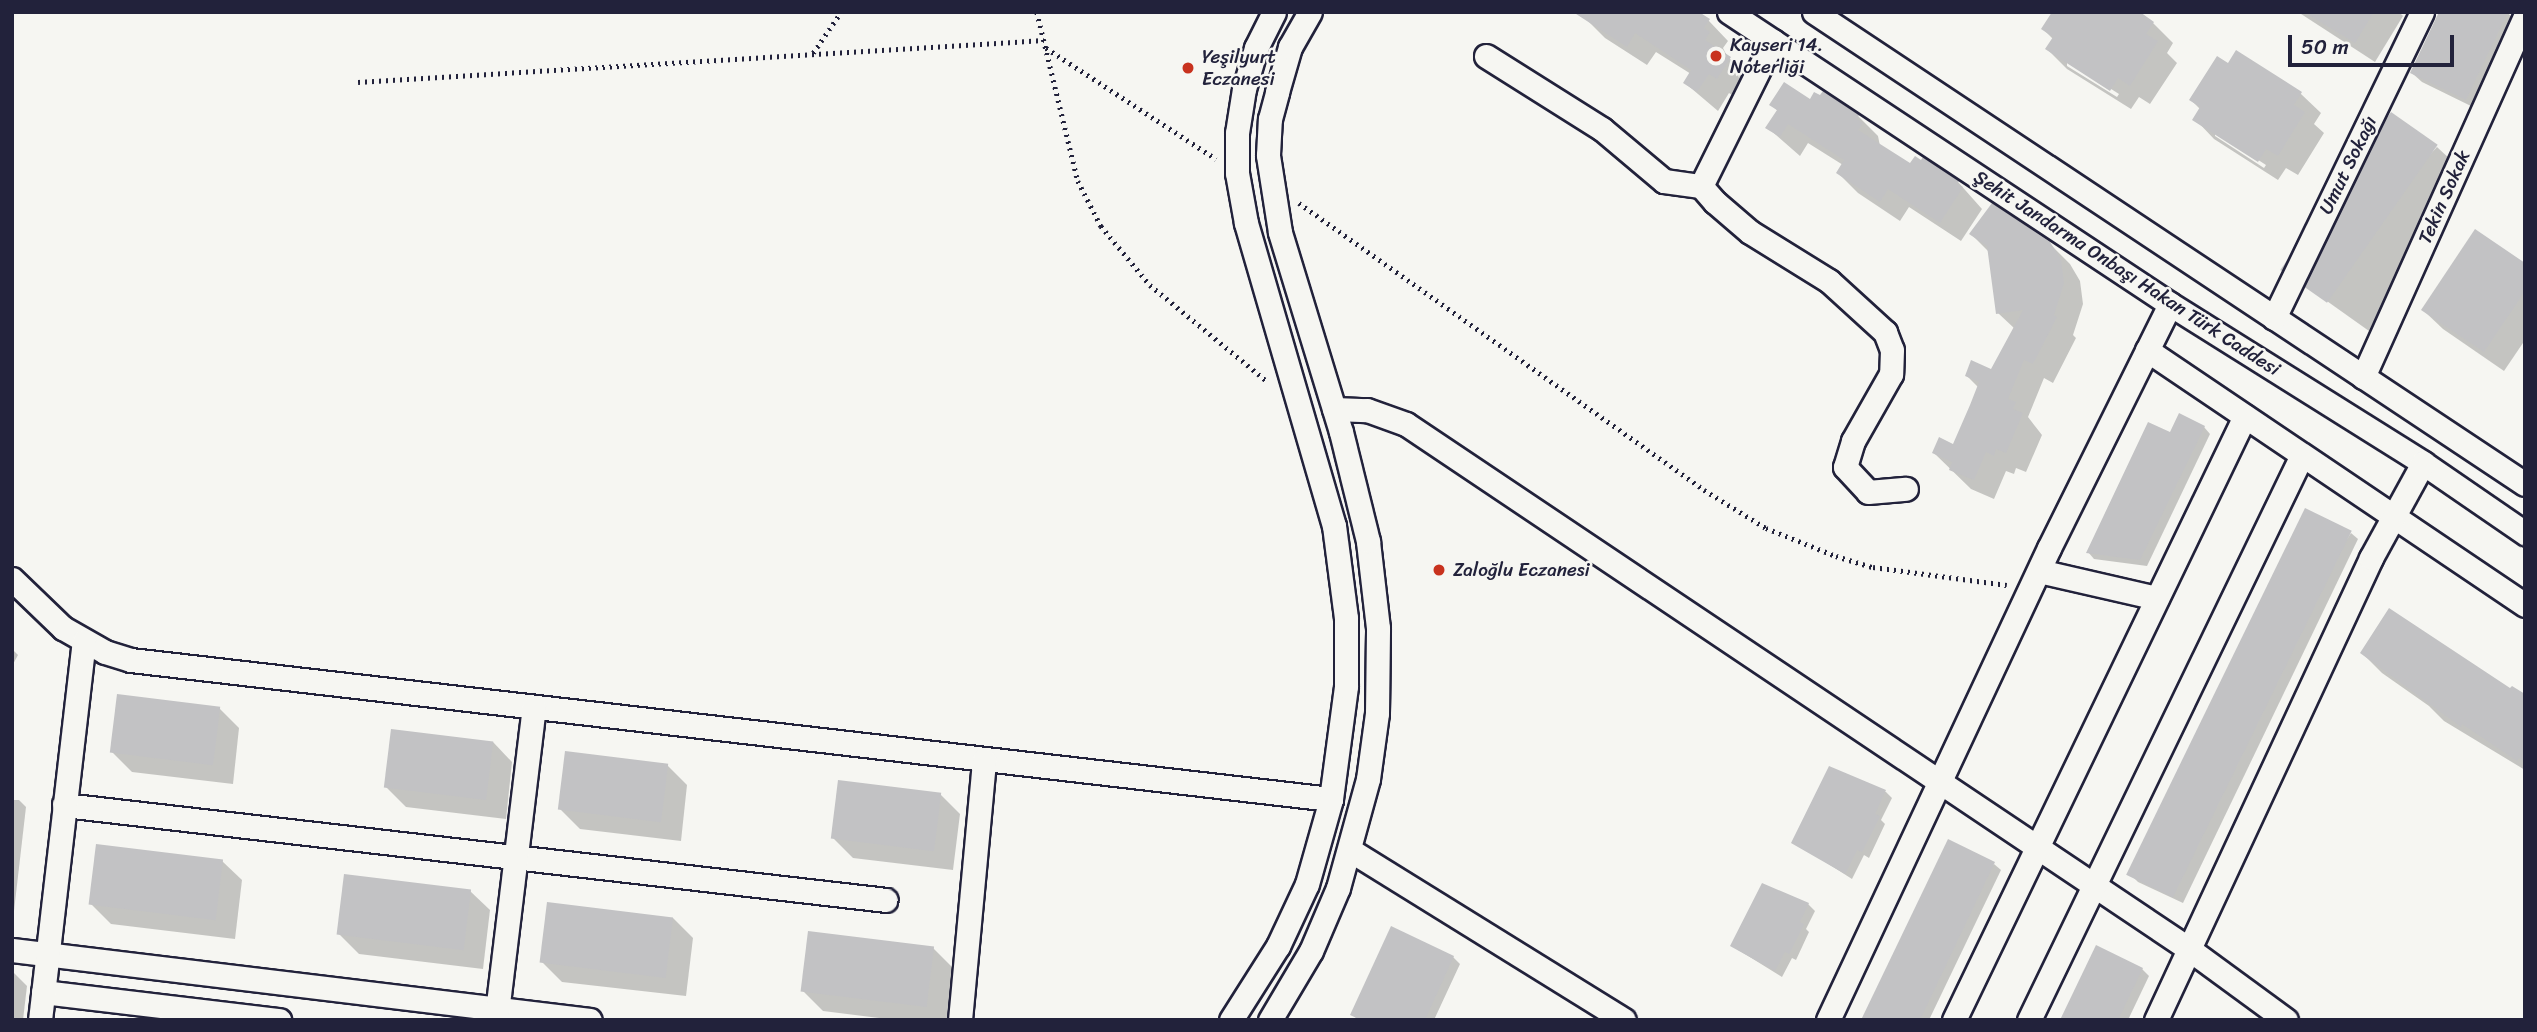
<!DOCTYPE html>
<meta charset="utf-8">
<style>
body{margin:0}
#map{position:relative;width:2537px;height:1032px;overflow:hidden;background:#f6f6f2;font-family:Sriracha,sans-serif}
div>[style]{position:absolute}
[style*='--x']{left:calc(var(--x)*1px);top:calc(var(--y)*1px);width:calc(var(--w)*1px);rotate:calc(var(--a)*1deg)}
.shadow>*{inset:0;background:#0003}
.building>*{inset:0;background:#c2c2c4;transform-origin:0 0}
.path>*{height:4.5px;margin-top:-2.25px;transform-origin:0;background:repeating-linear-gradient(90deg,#22223b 0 2px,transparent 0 7px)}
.roads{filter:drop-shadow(2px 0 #22223b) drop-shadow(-2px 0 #22223b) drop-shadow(0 2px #22223b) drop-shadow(0 -2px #22223b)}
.minor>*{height:23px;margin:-11.5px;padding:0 11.5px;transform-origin:11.5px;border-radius:11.5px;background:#f6f6f2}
.dots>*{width:19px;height:19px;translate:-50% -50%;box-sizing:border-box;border:4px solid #f6f6f2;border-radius:50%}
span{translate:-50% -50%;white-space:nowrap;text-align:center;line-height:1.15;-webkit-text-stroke:5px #f6f6f2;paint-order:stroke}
.poi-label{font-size:19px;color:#22223b}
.left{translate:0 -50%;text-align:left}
.street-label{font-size:19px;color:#22223b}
.frame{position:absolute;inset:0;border:14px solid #22223b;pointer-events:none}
.scale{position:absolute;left:2288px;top:35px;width:166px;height:32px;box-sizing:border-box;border:4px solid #22223b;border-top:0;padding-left:9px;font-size:21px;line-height:24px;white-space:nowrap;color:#22223b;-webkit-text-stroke:5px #f6f6f2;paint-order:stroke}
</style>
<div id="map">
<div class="shadow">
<div style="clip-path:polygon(2298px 12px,2399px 12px,2403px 16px,2375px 62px)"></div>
<div style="clip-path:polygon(2507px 12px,2516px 22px,2475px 108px,2422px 82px,2412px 73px)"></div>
<div style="clip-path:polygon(1585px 18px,1709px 21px,1728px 41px,1723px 48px,1727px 56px,1750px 78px,1737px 98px,1729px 93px,1718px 111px,1685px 83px,1691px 74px,1656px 52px,1647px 65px,1605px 38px)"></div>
<div style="clip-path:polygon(evenodd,2153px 23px,2173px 43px,2167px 53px,2177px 63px,2150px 104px,2139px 97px,2131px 109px,2067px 69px,2047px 49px,2053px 39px,2043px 29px,2153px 23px,2067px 61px,2119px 94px,2117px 97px,2067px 66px,2067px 61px)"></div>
<div style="clip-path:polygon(evenodd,2229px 66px,2301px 94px,2321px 113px,2314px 124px,2324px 133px,2298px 175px,2286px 168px,2278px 180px,2214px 139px,2195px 119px,2201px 110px,2191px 100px,2229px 66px,2215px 132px,2266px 165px,2264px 168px,2215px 136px,2215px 132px)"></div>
<div style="clip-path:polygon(1810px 101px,1858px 116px,1878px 136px,1880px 146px,1911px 166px,1958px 182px,1982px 209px,1961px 241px,1909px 207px,1900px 221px,1858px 193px,1838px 173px,1843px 165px,1808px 143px,1800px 156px,1768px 128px,1778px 111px,1771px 105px)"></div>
<div style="clip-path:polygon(2437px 147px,2451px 160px,2369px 331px,2324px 299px,2310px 285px)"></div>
<div style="clip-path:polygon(1971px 234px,2049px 243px,2070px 264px,2080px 281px,2083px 304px,2073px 335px,2076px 338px,2053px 383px,2044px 378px,2028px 417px,2042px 435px,2026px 472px,2016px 468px,2014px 474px,2006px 471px,1994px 499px,1971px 489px,1934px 453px,1954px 446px,1979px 388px,1967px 376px,1992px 371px,2015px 329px,1998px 313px,1989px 252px)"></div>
<div style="clip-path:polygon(2525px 265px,2525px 340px,2504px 371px,2443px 329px,2423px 310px)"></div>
<div style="clip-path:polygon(2204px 427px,2210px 434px,2147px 566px,2094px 559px,2088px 552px,2171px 434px)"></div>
<div style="clip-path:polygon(2351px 533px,2358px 539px,2183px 903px,2138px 882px,2131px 875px)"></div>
<div style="clip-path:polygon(12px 649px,18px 655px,12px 666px)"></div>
<div style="clip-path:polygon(2362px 653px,2525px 700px,2525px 770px,2444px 721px,2429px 706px,2382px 673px)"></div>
<div style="clip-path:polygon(219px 708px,239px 728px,233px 784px,132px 772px,112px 752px)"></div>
<div style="clip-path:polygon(493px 742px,512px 762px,506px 819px,406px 807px,386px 787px)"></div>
<div style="clip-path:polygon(667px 765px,687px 785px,681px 841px,580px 829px,560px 809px)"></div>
<div style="clip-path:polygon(1830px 768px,1886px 792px,1892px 798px,1881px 820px,1885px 824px,1869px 858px,1864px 855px,1852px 879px,1794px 842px)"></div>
<div style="clip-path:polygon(940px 794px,960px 814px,953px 870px,853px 858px,833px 838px)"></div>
<div style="clip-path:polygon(12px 800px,19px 800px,26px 807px,14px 911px)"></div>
<div style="clip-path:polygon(222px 861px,242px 880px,235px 939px,111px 924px,91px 904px)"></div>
<div style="clip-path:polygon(1994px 864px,2001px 870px,1929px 1020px,1863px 1020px)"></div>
<div style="clip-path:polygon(470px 891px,490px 910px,483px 969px,359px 954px,339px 934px)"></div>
<div style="clip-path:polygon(1808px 904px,1815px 911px,1806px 929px,1809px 932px,1796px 960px,1792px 958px,1782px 977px,1732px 946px)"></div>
<div style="clip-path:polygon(673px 918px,693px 938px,686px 996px,562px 982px,542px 962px)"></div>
<div style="clip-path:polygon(933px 948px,953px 968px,947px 1020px,895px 1020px,823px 1011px,803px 991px)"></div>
<div style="clip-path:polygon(1453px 957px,1460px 964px,1434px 1020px,1365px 1020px,1358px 1016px,1358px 1020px,1352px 1014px)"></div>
<div style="clip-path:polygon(2142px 969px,2149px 976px,2128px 1020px,2062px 1020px)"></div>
<div style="clip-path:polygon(12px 971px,27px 986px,23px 1020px,12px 1020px)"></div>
</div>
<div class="building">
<div style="clip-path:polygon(1573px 12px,1699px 12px,1710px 19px,1704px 28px,1710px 32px,1705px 40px,1731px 57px,1717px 79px,1709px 74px,1697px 92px,1683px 83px,1691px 70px,1635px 33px,1627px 47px)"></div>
<div style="clip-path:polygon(2052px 12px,2140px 12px,2154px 22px,2146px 34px,2158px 41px,2130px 86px,2118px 78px,2110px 91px,2045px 49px,2053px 37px,2041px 29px)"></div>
<div style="clip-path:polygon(2304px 12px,2374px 12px,2355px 43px)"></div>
<div style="clip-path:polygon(2439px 12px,2508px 12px,2466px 100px,2410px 73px)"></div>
<div style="clip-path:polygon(2236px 50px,2302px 92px,2294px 105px,2305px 112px,2278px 156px,2266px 149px,2258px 162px,2192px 120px,2200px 107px,2189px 100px,2217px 56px,2228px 63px)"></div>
<div style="clip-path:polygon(1784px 82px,1810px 99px,1814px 92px,1820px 95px,1823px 91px,1859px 115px,1857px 119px,1863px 123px,1858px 130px,1910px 163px,1915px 156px,1921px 160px,1923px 157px,1959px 181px,1957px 184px,1963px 187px,1940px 223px,1888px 189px,1880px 202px,1836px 173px,1844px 160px,1788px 124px,1780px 137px,1765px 128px,1777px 110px,1769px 105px)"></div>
<div style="left:2391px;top:112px;width:57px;height:193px;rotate:35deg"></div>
<div style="clip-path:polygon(1992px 203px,2050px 242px,2061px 259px,2064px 283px,2054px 315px,2057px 317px,2033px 364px,2024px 360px,2008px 399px,2016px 402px,2013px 409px,2023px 413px,2006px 453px,1996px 449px,1994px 456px,1986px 452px,1974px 480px,1949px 470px,1952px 462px,1932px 453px,1939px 437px,1953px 444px,1970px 405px,1979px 382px,1965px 376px,1971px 360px,1991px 369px,2023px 310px,1996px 314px,1987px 246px,1969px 234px)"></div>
<div style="clip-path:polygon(2475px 229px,2525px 263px,2525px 291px,2484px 352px,2421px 310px)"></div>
<div style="clip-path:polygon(2179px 413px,2205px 426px,2140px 560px,2086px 553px,2148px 422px,2170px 432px)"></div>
<div style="left:2305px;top:508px;width:52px;height:408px;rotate:26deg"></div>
<div style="clip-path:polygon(2389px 608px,2510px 688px,2512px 686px,2525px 694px,2525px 762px,2519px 758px,2517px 761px,2462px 724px,2461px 727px,2360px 653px)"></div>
<div style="left:117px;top:694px;width:104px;height:59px;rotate:7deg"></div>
<div style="left:391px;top:729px;width:103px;height:59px;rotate:7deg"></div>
<div style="left:565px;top:751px;width:104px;height:59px;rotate:7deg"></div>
<div style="clip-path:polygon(1829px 766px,1886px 790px,1875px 814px,1880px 816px,1862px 852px,1857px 850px,1845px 874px,1791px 843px)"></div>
<div style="left:838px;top:780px;width:104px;height:59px;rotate:7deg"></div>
<div style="clip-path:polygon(1948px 839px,1995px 862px,1920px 1020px,1861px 1020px)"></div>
<div style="left:96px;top:844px;width:128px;height:61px;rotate:7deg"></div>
<div style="left:344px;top:874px;width:128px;height:61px;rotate:7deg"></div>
<div style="clip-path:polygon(1762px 883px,1809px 903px,1800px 922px,1804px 924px,1789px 954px,1785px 952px,1775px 971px,1730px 946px)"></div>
<div style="left:547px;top:902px;width:127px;height:61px;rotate:7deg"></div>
<div style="clip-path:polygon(1391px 926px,1454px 956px,1425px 1020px,1361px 1020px,1350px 1015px)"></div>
<div style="left:808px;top:931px;width:127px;height:61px;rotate:7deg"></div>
<div style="clip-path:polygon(2096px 945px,2143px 968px,2118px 1020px,2060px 1020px)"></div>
</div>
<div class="path">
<div style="--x:1037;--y:12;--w:174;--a:76.4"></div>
<div style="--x:1078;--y:181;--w:51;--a:62.9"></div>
<div style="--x:1101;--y:226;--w:77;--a:50.3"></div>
<div style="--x:1150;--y:285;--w:153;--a:39.4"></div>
<div style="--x:1046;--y:48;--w:203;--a:33.1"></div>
<div style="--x:813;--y:53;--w:50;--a:-55.7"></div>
<div style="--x:358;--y:82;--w:687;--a:-3.5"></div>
<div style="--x:1299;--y:203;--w:496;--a:35.3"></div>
<div style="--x:1704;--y:490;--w:73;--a:31.5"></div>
<div style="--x:1766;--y:528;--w:75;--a:21.8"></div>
<div style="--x:1836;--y:556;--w:39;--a:17"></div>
<div style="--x:1873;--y:567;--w:135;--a:7.7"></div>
</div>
<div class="roads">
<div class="minor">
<div style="--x:1729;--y:12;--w:529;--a:33.51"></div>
<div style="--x:2170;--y:304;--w:299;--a:32.1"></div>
<div style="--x:2423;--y:463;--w:124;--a:34.5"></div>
<div style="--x:1814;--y:12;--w:853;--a:33.58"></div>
<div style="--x:1773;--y:41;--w:162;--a:116.4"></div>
<div style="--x:1701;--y:186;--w:21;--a:49"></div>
<div style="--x:1715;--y:202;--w:46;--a:40.6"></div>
<div style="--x:1750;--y:232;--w:93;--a:31.8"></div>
<div style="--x:1829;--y:281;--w:76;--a:42.3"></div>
<div style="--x:1885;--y:332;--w:19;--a:69"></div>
<div style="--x:1892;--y:350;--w:24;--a:92"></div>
<div style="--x:1891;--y:374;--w:77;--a:119.6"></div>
<div style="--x:1853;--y:441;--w:27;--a:107"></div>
<div style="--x:1845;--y:467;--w:34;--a:47"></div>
<div style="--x:1868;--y:492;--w:38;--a:-5"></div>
<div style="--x:1486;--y:56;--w:137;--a:32.2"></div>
<div style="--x:1602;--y:129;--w:81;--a:40"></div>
<div style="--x:1664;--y:181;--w:37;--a:8"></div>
<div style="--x:2274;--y:318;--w:340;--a:-64.2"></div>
<div style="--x:2147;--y:350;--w:456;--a:34"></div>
<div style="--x:2363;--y:377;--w:396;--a:-65.8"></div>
<div style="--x:1334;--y:409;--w:33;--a:2"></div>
<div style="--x:1367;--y:410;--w:41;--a:19.7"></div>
<div style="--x:1406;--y:424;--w:943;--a:33.84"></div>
<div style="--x:2189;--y:949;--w:120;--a:36.2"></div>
<div style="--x:2039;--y:571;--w:121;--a:12.9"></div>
<div style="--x:12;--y:579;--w:71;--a:43.9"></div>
<div style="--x:63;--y:628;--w:48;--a:29.7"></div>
<div style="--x:105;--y:652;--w:27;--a:17"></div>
<div style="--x:131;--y:660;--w:1208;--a:6.61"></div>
<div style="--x:64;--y:805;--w:827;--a:6.59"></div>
<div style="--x:1350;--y:850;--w:322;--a:31.8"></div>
<div style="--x:12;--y:950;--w:582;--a:6.91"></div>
<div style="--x:43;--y:992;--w:238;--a:6.8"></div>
<div style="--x:40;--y:1020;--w:381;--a:-83.4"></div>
<div style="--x:496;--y:1020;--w:315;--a:-83.1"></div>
<div style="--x:960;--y:1020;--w:261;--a:-84.7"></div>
<div style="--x:1231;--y:1020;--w:88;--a:-57.6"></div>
<div style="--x:1278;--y:946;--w:68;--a:-64.9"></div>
<div style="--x:1307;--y:884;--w:88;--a:-74.2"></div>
<div style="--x:1331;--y:799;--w:114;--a:-82.4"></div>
<div style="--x:1346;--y:686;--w:68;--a:-90"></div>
<div style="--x:1346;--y:618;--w:93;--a:-97.4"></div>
<div style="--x:1334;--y:526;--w:316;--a:-106.2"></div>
<div style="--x:1246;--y:223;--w:51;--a:-100.2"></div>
<div style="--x:1237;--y:173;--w:40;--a:-90"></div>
<div style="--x:1237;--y:133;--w:45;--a:-81"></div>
<div style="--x:1244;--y:89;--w:43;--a:-73.7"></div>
<div style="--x:1256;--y:48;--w:40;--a:-63.4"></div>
<div style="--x:1270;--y:1020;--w:80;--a:-59.3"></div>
<div style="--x:1311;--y:951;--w:69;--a:-66.8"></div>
<div style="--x:1338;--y:888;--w:113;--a:-74.6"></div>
<div style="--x:1368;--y:779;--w:67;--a:-82.2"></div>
<div style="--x:1377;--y:713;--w:85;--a:-89.3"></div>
<div style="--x:1378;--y:628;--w:88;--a:-96.6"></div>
<div style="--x:1368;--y:541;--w:112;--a:-103.9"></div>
<div style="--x:1341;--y:432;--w:209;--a:-107"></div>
<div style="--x:1280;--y:232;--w:78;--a:-98.9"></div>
<div style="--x:1268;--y:155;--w:36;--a:-87"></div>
<div style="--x:1270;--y:119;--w:28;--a:-75"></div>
<div style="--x:1277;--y:92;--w:47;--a:-73.9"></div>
<div style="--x:1290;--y:47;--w:40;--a:-60.3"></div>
<div style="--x:1828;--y:1020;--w:521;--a:-64.91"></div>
<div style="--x:2049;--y:548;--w:272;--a:-63.6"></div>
<div style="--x:1954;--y:1020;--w:670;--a:-64.28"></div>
<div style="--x:2029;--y:1020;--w:627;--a:-64.21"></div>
<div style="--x:2156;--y:1020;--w:510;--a:-65.04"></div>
<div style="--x:2371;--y:558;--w:108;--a:-61.3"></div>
</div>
</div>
<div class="dots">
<div style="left:1716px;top:56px;background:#c8321e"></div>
<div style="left:1188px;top:68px;background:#c8321e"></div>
<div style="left:1439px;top:570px;background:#c8321e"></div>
</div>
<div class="poi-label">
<span class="left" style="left:1730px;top:56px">Kayseri 14.<br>Noterliği</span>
<span class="left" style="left:1202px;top:68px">Yeşilyurt<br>Eczanesi</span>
<span class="left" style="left:1453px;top:570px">Zaloğlu Eczanesi</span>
</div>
<div class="street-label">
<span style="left:2348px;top:165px;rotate:-64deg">Umut Sokağı</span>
<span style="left:2444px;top:197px;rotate:-66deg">Tekin Sokak</span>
<span style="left:2127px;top:273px;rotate:33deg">Şehit Jandarma Onbaşı Hakan Türk Caddesi</span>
</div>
<div class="frame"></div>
<div class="scale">50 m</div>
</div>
